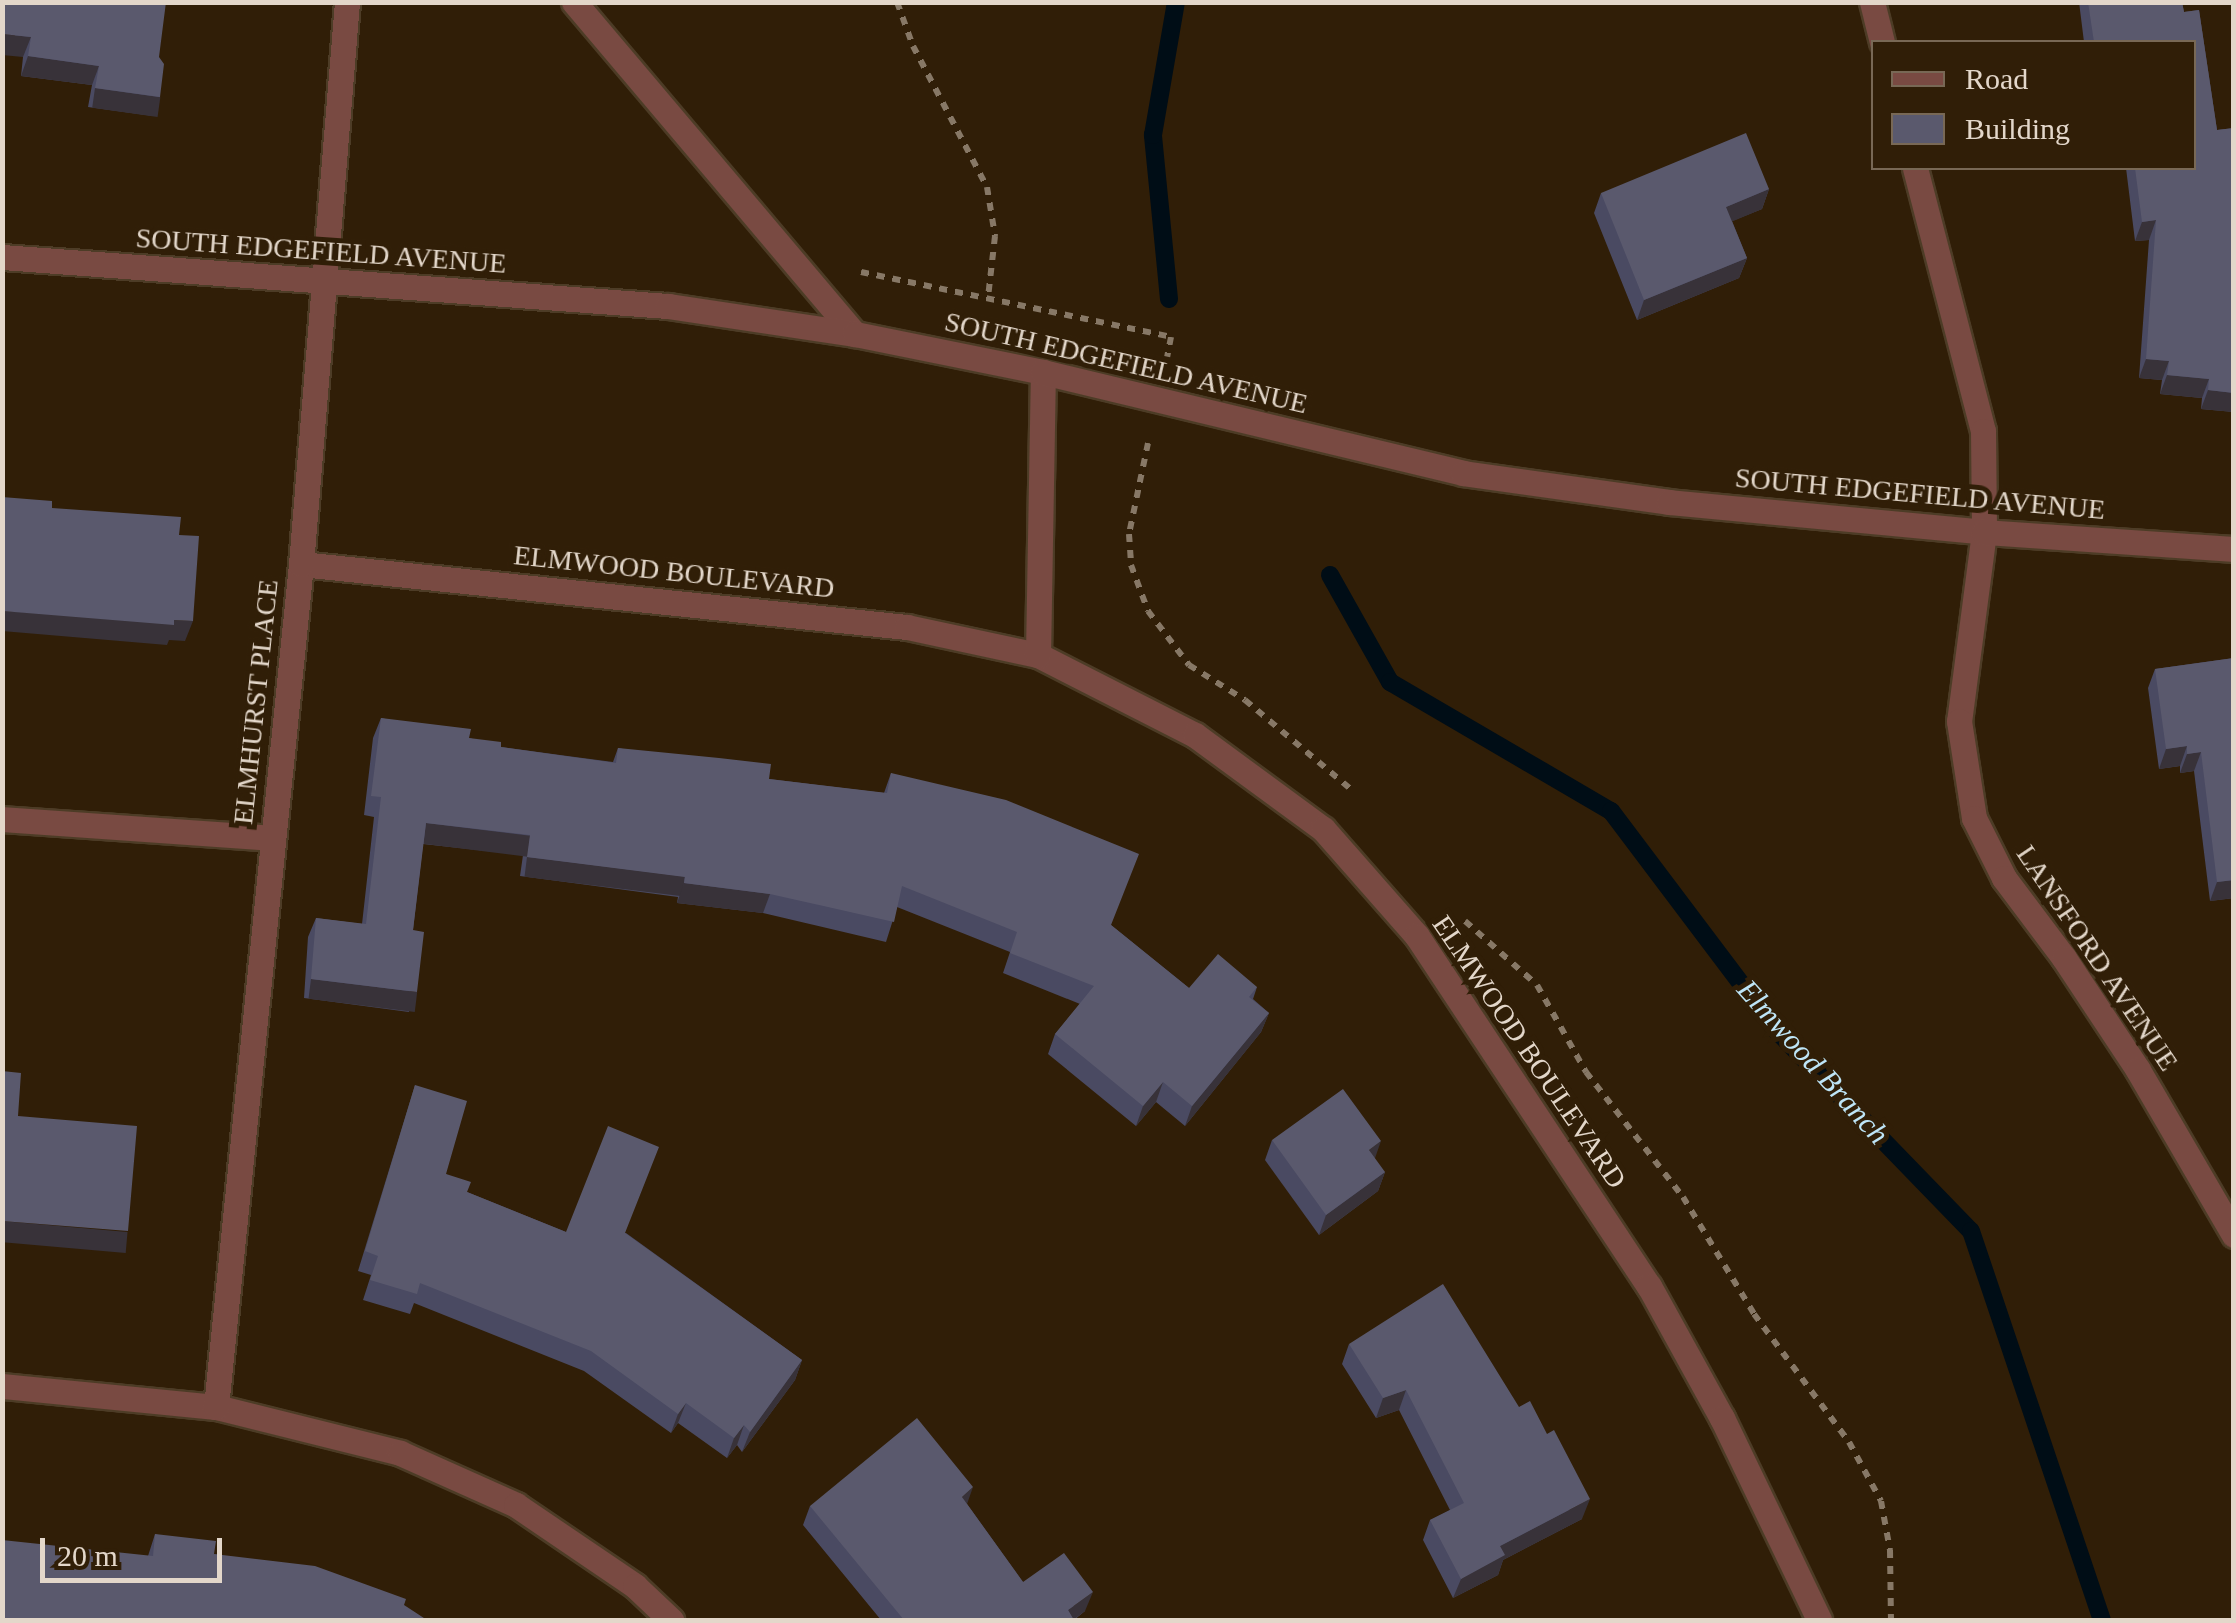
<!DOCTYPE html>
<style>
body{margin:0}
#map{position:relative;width:2236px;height:1623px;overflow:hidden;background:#301e07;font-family:"Times New Roman",serif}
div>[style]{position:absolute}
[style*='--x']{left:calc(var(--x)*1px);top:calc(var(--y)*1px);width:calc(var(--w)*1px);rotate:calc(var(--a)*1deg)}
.stream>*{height:18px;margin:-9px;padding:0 9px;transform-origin:9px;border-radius:9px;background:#000d16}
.path>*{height:6px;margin-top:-3px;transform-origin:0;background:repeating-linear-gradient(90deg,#877866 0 8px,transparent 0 16px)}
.roads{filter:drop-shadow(2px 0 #4d3c26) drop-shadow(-2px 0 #4d3c26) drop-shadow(0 2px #4d3c26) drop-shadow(0 -2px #4d3c26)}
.service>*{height:25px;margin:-12.5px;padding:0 12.5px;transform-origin:12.5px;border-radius:12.5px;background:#794a42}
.minor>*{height:25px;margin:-12.5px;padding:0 12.5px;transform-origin:12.5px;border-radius:12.5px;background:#794a42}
.tertiary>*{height:25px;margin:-12.5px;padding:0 12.5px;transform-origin:12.5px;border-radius:12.5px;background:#794a42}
.wall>*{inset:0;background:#4a4a62}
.shaded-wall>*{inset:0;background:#383239;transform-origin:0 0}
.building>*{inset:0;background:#5a596d}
span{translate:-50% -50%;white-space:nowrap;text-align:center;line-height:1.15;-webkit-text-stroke:10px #301e07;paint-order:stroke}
.street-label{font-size:28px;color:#e3d7ca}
.water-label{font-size:30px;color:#bee5f7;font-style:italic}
.frame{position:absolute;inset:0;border:5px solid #e3d7ca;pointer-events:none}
.legend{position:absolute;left:1871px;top:40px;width:325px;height:130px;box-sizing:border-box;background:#301e07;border:2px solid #786855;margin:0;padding:12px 18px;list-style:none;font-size:30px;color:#e3d7ca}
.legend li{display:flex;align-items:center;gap:20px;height:50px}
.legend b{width:50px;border:2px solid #786855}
.scale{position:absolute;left:40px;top:1538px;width:182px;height:45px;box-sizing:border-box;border:5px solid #e3d7ca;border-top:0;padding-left:12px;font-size:30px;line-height:35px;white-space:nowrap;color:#e3d7ca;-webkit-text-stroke:8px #301e07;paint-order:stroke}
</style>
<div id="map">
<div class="stream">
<div style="--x:1169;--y:299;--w:165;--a:-95.6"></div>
<div style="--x:1153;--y:135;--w:135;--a:-80.2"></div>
<div style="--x:1330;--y:575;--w:123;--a:60.7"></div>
<div style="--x:1390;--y:682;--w:256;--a:30.3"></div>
<div style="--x:1611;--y:811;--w:273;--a:53"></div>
<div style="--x:1775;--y:1029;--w:281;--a:45.9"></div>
<div style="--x:1971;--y:1231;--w:410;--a:71.4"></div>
</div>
<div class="path">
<div style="--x:897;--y:2;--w:47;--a:70"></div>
<div style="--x:913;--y:46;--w:159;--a:62.3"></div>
<div style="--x:987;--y:187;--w:50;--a:80.7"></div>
<div style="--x:995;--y:236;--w:61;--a:96.5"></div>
<div style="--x:861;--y:272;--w:317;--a:11.8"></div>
<div style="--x:1171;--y:337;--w:20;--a:101"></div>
<div style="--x:1148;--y:443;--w:93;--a:101.8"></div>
<div style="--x:1129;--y:534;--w:31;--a:86"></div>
<div style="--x:1131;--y:565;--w:49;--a:69.7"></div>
<div style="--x:1148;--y:611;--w:68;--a:52.8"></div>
<div style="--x:1189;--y:665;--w:66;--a:32"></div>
<div style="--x:1245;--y:700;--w:140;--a:40.1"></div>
<div style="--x:1465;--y:921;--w:96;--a:41.6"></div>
<div style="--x:1537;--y:985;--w:100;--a:60.6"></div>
<div style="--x:1586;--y:1072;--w:158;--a:52.2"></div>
<div style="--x:1683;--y:1197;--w:137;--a:58.7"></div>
<div style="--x:1754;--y:1314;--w:159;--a:53.4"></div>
<div style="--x:1849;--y:1442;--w:67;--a:61.5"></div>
<div style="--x:1881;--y:1501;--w:50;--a:79.6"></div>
<div style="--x:1890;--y:1550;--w:70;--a:89.2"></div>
</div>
<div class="roads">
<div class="service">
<div style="--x:2;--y:819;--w:271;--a:4"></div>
</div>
<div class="minor">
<div style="--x:574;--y:2;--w:435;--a:49.8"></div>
<div style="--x:1872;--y:2;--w:41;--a:76"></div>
<div style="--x:1915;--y:168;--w:272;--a:75.5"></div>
<div style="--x:1983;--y:431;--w:101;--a:89.4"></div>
<div style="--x:1984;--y:532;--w:191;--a:97.5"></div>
<div style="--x:1959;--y:721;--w:98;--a:81.2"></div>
<div style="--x:1974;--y:818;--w:67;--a:63.4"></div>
<div style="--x:2004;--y:878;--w:100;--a:53.1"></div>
<div style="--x:2064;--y:958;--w:134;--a:56.5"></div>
<div style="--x:2138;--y:1070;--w:191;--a:59.8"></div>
<div style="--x:301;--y:564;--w:609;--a:5.94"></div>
<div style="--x:907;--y:627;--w:134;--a:12.1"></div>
<div style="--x:1038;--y:655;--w:176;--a:27"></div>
<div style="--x:1195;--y:735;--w:159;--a:36.3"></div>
<div style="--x:1323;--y:829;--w:142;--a:48.7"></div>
<div style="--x:1417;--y:936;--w:420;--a:56.5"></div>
<div style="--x:1649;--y:1286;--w:151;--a:61.1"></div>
<div style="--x:1722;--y:1418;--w:224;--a:64.3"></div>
<div style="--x:1038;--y:655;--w:283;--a:-89"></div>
<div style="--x:2;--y:1386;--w:215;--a:5.6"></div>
<div style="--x:216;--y:1407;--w:190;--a:14"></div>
<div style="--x:400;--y:1453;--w:127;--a:24.1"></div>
<div style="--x:516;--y:1505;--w:144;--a:34.2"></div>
<div style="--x:635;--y:1586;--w:50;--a:43.4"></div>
<div style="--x:216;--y:1407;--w:847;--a:-84.24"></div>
<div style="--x:301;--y:564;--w:564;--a:-85.32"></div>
</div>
<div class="tertiary">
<div style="--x:2;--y:257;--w:668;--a:4.21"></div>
<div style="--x:668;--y:306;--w:189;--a:8.5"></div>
<div style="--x:855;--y:334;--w:192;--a:11.4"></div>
<div style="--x:1043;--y:372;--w:432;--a:13.5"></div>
<div style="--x:1463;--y:473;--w:208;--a:8"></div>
<div style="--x:1669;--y:502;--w:316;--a:5.4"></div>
<div style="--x:1984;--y:532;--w:251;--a:3.9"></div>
</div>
</div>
<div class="wall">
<div style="clip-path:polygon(2px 2px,159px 57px,160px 97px,153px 116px,88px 107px,92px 85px,21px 76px,23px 57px)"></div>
<div style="clip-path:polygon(2079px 2px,2182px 2px,2184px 12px,2199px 10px,2217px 130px,2234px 128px,2234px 412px,2201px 409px,2202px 398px,2160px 394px,2162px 380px,2139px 378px,2149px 240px,2135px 241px,2126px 168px,2194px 168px,2194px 42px,2084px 42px)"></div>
<div style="clip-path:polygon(1769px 189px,1762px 209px,1732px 221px,1747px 258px,1739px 278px,1637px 320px,1594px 213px,1601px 193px)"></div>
<div style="clip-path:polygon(2234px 658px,2234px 898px,2210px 901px,2194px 771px,2180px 773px,2180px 766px,2159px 769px,2148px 688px,2155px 669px)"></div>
<div style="clip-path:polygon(381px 718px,469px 738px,501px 747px,613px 762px,618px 748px,769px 779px,884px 793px,891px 773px,1111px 925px,1189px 988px,1257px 987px,1253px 999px,1269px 1013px,1261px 1032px,1185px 1126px,1156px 1102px,1136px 1126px,1048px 1054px,1055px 1034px,1080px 1004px,1003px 973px,1010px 952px,897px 907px,886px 942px,763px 913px,677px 903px,678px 897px,520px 876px,523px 855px,423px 844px,413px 930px,409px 1012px,304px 998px,308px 937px,316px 918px,362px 924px,374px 817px,364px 815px,373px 738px)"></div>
<div style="clip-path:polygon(415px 1085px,446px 1174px,467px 1192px,566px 1232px,626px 1233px,802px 1360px,795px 1380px,742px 1452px,737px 1445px,727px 1458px,678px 1423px,671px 1433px,584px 1371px,414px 1303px,410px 1314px,363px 1300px,371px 1275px,358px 1271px)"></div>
<div style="clip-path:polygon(1272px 1140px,1385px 1172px,1378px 1191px,1319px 1235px,1265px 1160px)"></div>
<div style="clip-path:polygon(1349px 1344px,1582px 1519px,1503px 1560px,1498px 1575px,1453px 1598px,1423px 1540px,1430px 1520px,1450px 1510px,1399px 1410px,1376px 1418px,1342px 1364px)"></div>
<div style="clip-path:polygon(967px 1504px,1023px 1582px,1085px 1611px,1074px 1620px,881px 1620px,803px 1525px,810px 1506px)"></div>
<div style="clip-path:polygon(155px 1534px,214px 1554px,404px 1605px,148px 1556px)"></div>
</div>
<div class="shaded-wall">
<div style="clip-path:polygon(2px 34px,31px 37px,23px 57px,2px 55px)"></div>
<div style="clip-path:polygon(28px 56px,99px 66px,92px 85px,21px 76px)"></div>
<div style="left:95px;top:88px;width:66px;height:20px;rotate:8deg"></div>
<div style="clip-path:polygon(1769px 189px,1762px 209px,1719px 227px,1726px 207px)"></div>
<div style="clip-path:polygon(2156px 220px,2149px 240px,2135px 241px,2142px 222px)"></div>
<div style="clip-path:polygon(1747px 258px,1739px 278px,1637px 320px,1644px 300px)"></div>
<div style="clip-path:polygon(2146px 359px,2169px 361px,2162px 380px,2139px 378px)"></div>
<div style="clip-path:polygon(2167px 375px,2209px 379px,2202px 398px,2160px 394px)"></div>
<div style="clip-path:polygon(2208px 390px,2234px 393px,2234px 412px,2201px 409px)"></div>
<div style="clip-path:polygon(2px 611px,174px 620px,193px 621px,185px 641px,169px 640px,167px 645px,2px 631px)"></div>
<div style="clip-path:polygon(2187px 746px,2180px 766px,2159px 769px,2166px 749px)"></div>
<div style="clip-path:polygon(2201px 752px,2194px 771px,2180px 773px,2187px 754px)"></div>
<div style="left:426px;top:823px;width:105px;height:21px;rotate:7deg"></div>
<div style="left:527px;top:857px;width:159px;height:20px;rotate:7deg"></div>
<div style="clip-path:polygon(2234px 880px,2234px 898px,2210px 901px,2217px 882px)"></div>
<div style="clip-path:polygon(684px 883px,770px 894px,763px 913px,677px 903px)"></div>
<div style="left:311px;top:979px;width:107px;height:20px;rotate:7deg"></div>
<div style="clip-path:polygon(1269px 1013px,1261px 1032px,1185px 1126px,1192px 1106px)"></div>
<div style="clip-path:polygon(1163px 1082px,1156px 1102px,1136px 1126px,1143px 1106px)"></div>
<div style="clip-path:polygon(1381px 1141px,1374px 1161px,1369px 1150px)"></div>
<div style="clip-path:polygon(1385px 1172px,1378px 1191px,1319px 1235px,1326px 1215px)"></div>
<div style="left:2px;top:1221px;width:126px;height:21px;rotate:5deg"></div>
<div style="clip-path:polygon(802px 1360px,795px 1380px,742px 1452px,750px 1432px)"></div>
<div style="clip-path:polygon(1406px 1390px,1399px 1410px,1376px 1418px,1383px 1398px)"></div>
<div style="clip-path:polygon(686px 1403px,678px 1423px,671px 1433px,678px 1414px)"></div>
<div style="clip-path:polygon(744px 1425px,737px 1445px,727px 1458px,734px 1438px)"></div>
<div style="clip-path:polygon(973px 1487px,966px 1507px,962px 1497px)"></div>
<div style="clip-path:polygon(1590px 1499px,1582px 1519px,1503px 1560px,1498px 1575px,1453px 1598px,1461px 1579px,1500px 1546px)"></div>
<div style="clip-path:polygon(1093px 1592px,1085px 1611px,1073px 1620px,1068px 1610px)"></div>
</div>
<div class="building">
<div style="clip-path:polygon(2px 2px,166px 2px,159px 57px,164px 64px,160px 97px,95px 88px,99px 66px,28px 56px,31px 37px,2px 34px)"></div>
<div style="clip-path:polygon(2088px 2px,2182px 2px,2184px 12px,2199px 10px,2217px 130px,2234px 128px,2234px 393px,2208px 390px,2209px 379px,2167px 375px,2169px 361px,2146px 359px,2156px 220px,2142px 222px,2135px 168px,2194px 168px,2194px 42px,2094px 42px)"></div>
<div style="clip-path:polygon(1746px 133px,1769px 189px,1726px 207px,1747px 258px,1644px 300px,1601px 193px)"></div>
<div style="clip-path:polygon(2px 497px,52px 501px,52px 508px,181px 517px,179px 535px,199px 536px,193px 621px,174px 620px,174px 625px,2px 611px)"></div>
<div style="clip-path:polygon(2234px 658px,2234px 880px,2217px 882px,2201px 752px,2187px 754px,2187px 746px,2166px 749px,2155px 669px)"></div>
<div style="clip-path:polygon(381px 718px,471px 729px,469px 738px,501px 742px,501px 747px,616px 763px,618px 748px,719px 758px,771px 764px,769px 779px,887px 793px,891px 773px,1006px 800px,1139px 854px,1111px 925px,1189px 988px,1218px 954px,1257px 987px,1249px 997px,1269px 1013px,1192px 1106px,1163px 1082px,1143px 1106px,1055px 1034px,1094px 986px,1010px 953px,1017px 932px,902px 886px,894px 922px,770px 894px,684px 883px,685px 877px,527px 857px,530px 835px,426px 823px,413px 930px,424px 932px,417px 992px,311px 979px,316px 918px,366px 924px,381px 797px,371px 796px)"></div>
<div style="clip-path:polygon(2px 1071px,21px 1073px,18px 1116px,137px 1126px,128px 1231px,2px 1221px)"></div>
<div style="clip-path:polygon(415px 1085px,467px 1101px,446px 1174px,471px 1182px,467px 1192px,566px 1232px,608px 1126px,659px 1147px,625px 1233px,802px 1360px,750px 1432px,744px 1425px,734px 1438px,686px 1403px,678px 1414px,591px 1351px,420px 1283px,417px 1294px,370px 1280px,378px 1256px,365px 1251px)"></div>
<div style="clip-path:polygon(1343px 1089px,1381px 1141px,1369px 1150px,1385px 1172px,1326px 1215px,1272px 1140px)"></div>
<div style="clip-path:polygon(1443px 1284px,1519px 1407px,1530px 1401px,1547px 1434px,1554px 1430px,1590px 1499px,1500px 1546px,1505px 1555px,1461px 1579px,1430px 1520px,1464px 1503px,1406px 1390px,1383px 1398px,1349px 1344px)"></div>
<div style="clip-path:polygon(917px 1418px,973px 1487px,962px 1497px,1023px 1582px,1064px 1553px,1093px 1592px,1068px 1610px,1074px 1620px,904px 1620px,810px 1506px)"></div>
<div style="clip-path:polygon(155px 1534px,216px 1541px,214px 1554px,315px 1566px,406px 1599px,404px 1605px,427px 1620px,2px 1620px,2px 1540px,153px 1556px)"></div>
</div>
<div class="street-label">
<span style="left:321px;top:251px;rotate:4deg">SOUTH EDGEFIELD AVENUE</span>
<span style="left:1126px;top:363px;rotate:13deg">SOUTH EDGEFIELD AVENUE</span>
<span style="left:1920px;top:494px;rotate:5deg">SOUTH EDGEFIELD AVENUE</span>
<span style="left:674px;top:572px;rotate:6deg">ELMWOOD BOULEVARD</span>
<span style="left:256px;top:702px;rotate:-84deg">ELMHURST PLACE</span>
<span style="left:2097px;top:958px;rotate:56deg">LANSFORD AVENUE</span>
<span style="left:1529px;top:1052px;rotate:56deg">ELMWOOD BOULEVARD</span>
</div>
<div class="water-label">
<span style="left:1813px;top:1062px;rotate:48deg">Elmwood Branch</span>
</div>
<div class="frame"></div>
<ul class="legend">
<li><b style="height:12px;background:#794a42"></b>Road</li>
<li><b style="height:28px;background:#5a596d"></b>Building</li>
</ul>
<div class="scale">20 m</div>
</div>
